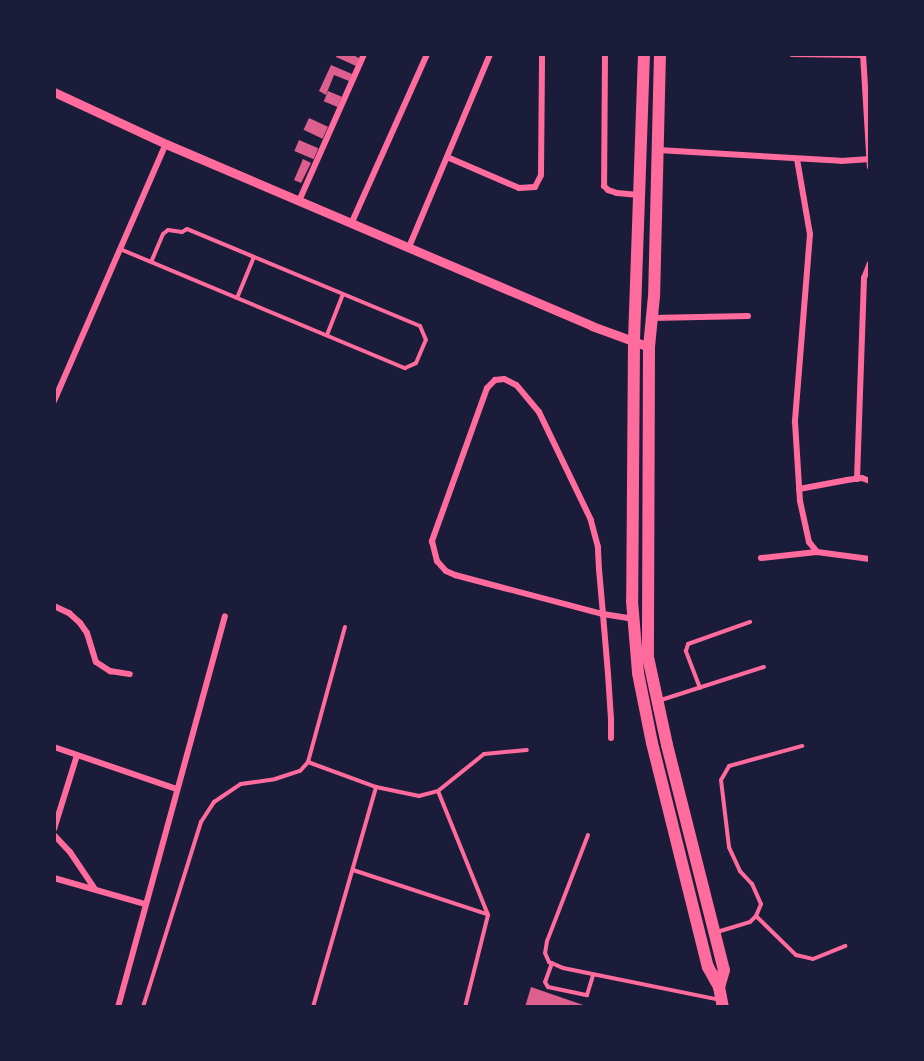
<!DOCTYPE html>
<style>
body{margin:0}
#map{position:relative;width:924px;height:1061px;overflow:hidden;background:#1b1b3a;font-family:"Asap Condensed",sans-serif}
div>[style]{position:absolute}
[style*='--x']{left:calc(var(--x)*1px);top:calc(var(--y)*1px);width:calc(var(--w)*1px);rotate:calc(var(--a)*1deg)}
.building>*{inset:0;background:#dd5f8e;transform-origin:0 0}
.service>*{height:4px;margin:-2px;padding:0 2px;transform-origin:2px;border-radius:2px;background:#ff6b9d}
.minor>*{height:6px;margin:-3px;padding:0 3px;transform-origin:3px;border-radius:3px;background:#ff6b9d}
.tertiary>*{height:9px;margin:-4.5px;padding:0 4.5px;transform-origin:4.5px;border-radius:4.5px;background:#ff6b9d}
.primary>*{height:12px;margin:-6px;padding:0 6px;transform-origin:6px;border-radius:6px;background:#ff6b9d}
span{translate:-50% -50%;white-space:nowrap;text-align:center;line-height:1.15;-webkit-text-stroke:4.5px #1b1b3a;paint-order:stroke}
.frame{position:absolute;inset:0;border:56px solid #1b1b3a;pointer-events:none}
</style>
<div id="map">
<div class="building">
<div style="clip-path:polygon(337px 54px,351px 54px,359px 58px,356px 66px,336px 57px)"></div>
<div style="clip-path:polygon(331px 65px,352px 74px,349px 81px,334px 75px,326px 95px,319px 91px)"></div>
<div style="left:328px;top:91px;width:15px;height:11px;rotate:23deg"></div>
<div style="left:309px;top:118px;width:21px;height:13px;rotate:25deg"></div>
<div style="left:299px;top:140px;width:21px;height:12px;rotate:23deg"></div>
<div style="clip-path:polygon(303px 159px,311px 163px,301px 183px,294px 180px)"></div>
<div style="clip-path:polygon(531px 987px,589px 1007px,525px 1007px)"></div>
</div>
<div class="service">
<div style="--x:120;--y:249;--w:309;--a:22.7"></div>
<div style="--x:405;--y:368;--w:12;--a:-24"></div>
<div style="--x:416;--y:363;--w:25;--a:-67"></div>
<div style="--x:426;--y:340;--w:15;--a:-113"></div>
<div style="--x:420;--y:326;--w:252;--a:-157.4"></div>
<div style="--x:187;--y:229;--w:6;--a:149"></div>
<div style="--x:182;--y:232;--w:14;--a:-172"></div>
<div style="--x:168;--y:230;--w:6;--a:141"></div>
<div style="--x:163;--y:234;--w:30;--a:113"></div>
<div style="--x:237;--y:298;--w:44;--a:-67.5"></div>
<div style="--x:327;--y:335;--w:44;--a:-68.7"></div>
<div style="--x:700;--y:688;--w:40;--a:-111"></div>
<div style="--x:686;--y:651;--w:7;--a:-74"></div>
<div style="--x:688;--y:644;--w:66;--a:-19.5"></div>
<div style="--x:661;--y:700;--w:108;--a:-17.8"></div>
<div style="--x:308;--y:762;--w:72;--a:20.2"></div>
<div style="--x:376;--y:787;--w:44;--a:11.8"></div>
<div style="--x:419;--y:796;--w:20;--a:-15"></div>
<div style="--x:438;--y:791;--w:134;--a:68"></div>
<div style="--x:488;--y:915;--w:95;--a:104"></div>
<div style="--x:438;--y:791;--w:59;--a:-38.8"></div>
<div style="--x:484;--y:754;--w:43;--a:-5.3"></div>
<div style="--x:588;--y:835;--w:114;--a:111.1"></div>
<div style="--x:547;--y:941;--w:12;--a:99"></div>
<div style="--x:545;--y:953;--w:10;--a:66"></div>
<div style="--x:549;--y:962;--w:15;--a:23"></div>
<div style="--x:563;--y:968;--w:160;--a:11.5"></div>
<div style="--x:353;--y:870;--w:141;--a:18.2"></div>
<div style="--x:756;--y:916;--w:56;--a:44.3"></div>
<div style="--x:796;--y:955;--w:17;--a:13"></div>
<div style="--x:813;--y:959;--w:35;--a:-22"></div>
<div style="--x:717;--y:932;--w:34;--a:-17"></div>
<div style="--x:750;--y:922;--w:8;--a:-45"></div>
<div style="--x:756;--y:916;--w:13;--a:-67"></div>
<div style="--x:761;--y:904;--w:22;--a:-114"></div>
<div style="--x:752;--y:884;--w:18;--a:-133"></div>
<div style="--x:740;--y:871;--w:26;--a:-115"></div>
<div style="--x:729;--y:847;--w:67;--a:-96.8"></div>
<div style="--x:721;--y:780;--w:16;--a:-60"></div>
<div style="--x:729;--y:766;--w:76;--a:-15.3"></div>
<div style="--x:552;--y:963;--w:20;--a:110"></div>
<div style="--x:545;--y:982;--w:6;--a:59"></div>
<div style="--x:548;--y:987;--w:40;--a:12"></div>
<div style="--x:587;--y:995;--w:21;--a:-73"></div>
<div style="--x:143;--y:1007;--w:194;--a:-72.6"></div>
<div style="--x:201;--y:822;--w:24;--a:-57"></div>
<div style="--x:214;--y:802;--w:32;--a:-34"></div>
<div style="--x:241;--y:784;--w:34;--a:-8"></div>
<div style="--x:275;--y:779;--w:26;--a:-18"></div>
<div style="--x:300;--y:771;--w:12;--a:-48"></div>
<div style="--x:308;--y:762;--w:140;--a:-74.7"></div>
<div style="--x:313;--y:1007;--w:229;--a:-74"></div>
</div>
<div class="minor">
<div style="--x:605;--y:54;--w:132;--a:90.4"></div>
<div style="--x:604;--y:186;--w:6;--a:45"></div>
<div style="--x:608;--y:190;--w:9;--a:18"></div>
<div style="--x:617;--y:193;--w:22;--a:5"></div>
<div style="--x:792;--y:54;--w:71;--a:0.8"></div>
<div style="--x:863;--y:54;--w:113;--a:86.5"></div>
<div style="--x:658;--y:150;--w:183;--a:3.4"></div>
<div style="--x:841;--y:161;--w:29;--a:-4"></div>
<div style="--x:447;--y:157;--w:78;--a:23.3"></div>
<div style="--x:519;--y:188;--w:16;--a:-4"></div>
<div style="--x:535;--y:187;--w:13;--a:-63"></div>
<div style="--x:541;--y:175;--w:121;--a:-89.5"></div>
<div style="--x:797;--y:159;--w:76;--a:80.2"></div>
<div style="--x:810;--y:234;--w:189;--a:94.6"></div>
<div style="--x:795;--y:422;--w:79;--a:86.4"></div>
<div style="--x:800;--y:501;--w:42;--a:77.6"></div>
<div style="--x:809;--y:542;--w:13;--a:51"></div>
<div style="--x:817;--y:552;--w:53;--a:7.5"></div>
<div style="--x:299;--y:201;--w:161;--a:-66.1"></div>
<div style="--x:352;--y:222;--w:184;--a:-65.9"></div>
<div style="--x:409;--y:247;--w:209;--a:-67.2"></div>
<div style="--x:652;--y:318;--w:96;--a:-1.2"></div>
<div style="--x:54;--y:401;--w:280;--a:-66.5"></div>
<div style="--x:857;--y:479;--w:201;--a:-88"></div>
<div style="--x:864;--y:278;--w:16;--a:-68"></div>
<div style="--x:799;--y:489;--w:49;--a:-10.6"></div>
<div style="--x:847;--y:480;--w:15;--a:-8"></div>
<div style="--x:862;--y:478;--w:9;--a:21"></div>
<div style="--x:761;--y:558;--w:56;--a:-6.1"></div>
<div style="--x:54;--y:606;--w:17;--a:25"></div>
<div style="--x:69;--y:613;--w:15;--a:42"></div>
<div style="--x:80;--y:623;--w:12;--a:55"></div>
<div style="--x:87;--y:633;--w:30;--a:73"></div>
<div style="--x:96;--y:662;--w:17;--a:33"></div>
<div style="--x:110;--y:671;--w:20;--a:9"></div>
<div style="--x:611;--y:738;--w:19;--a:-90"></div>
<div style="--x:611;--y:719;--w:45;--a:-93.8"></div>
<div style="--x:608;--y:674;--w:60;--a:-94.8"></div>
<div style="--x:603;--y:614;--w:45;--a:-95.1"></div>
<div style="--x:599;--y:569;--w:22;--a:-93"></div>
<div style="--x:598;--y:547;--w:28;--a:-105"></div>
<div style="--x:591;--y:520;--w:120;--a:-115.7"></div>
<div style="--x:539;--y:412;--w:35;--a:-130"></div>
<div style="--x:516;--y:385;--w:13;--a:-153"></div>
<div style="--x:504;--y:379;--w:9;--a:174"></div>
<div style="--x:495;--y:380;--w:11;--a:135"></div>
<div style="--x:487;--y:388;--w:163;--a:109.8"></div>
<div style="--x:432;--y:541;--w:21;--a:76"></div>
<div style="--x:437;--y:561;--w:13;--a:48"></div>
<div style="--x:446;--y:571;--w:10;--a:24"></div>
<div style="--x:455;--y:575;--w:153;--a:14.8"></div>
<div style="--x:603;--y:614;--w:30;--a:9"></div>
<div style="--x:54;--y:747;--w:130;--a:18.9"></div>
<div style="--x:54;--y:829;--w:77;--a:-72.7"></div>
<div style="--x:54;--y:835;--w:23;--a:47"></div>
<div style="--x:70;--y:852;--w:45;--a:56"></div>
<div style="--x:54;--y:878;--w:95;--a:15.9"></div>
<div style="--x:118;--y:1007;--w:405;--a:-74.7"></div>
</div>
<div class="tertiary">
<div style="--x:54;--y:92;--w:123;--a:24.9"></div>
<div style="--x:166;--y:144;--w:463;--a:23.1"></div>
<div style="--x:592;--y:326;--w:61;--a:20.2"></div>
</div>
<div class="primary">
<div style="--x:644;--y:54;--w:287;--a:92"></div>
<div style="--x:634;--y:341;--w:260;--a:90.4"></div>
<div style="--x:632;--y:601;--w:72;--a:85.2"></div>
<div style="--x:638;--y:673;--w:71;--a:78.7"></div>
<div style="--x:652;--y:743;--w:231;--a:76"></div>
<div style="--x:708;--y:967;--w:23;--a:61"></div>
<div style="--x:719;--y:987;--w:20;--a:79"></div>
<div style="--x:660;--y:54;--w:242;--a:91.4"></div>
<div style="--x:654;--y:296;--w:51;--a:95.6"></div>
<div style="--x:649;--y:347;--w:310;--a:90.2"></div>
<div style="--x:648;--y:657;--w:90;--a:77.8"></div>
<div style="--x:667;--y:745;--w:232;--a:75.8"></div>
<div style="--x:724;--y:970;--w:18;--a:106"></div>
</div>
<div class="frame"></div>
</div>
